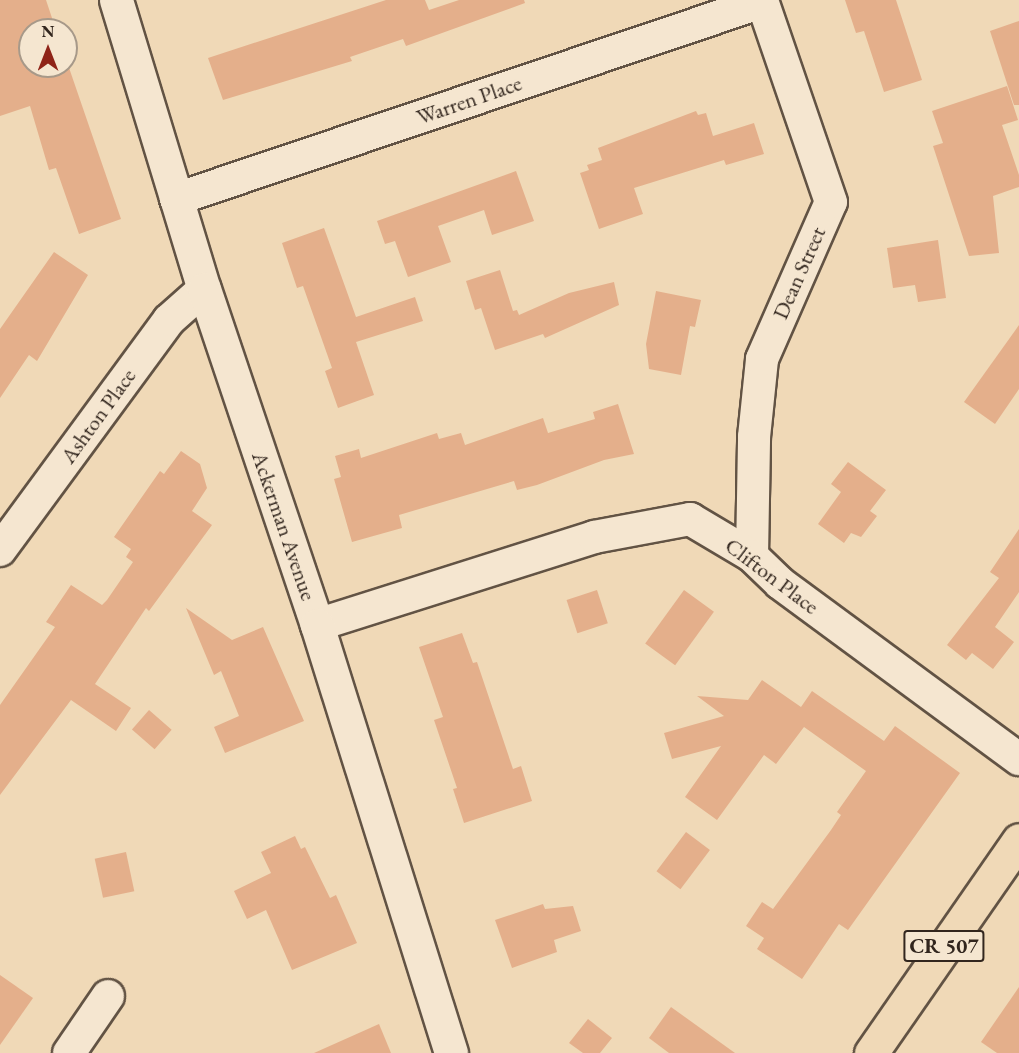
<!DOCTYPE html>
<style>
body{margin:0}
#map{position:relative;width:1019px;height:1053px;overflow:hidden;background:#f0d9b7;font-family:"EB Garamond",serif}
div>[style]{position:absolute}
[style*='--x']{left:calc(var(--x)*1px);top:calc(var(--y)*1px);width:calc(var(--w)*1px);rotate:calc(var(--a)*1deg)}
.building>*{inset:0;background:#e4af8b;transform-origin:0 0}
.roads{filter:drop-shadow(2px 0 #625344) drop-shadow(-2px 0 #625344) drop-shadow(0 2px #625344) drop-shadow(0 -2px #625344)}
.street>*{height:32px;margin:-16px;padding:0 16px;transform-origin:16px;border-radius:16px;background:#f5e6d0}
.secondary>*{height:33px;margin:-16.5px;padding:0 16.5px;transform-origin:16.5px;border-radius:16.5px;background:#f5e6d0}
.primary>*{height:33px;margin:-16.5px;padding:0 16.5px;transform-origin:16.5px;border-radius:16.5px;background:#f0d9b7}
span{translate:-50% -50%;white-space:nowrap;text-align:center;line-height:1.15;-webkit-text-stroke:4.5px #f5e6d0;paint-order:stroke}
.shield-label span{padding:2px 4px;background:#f5e6d0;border:2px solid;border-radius:4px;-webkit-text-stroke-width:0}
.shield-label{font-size:21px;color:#32261e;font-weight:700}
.street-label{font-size:22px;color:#32261e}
.north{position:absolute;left:18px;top:18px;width:60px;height:60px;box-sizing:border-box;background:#f5e6d0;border:2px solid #a79989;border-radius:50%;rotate:0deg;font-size:16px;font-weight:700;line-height:24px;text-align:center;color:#32261e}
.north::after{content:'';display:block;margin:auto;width:21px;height:27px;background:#8f2418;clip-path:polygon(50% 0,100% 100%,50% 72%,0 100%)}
</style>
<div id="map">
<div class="building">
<div style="clip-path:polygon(0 0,46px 0,56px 30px,30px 30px,30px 66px,66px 66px,66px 59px,121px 219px,79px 234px,56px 168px,49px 170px,30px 106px,0 116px)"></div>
<div style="clip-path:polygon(386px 0,425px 0,429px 10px,459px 0,524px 0,525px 3px,406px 46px,403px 39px,350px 57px,352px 61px,223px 100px,208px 58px)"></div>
<div style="clip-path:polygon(845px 0,896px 0,922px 80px,884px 92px,864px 31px,856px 33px)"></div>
<div style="clip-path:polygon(1019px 21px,1019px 105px,1014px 105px,990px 31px)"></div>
<div style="clip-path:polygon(1007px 86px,1018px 120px,1002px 125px,1019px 175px,1019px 187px,993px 196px,999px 253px,969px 256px,933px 146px,943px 143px,932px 111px)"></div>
<div style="clip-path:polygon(696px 111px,698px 115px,706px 113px,713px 136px,754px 123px,764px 154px,726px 165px,724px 160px,634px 188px,643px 214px,599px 229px,580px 173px,589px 170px,587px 165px,602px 160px,598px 148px)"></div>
<div style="clip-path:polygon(516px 171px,534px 221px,492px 235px,484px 210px,438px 226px,451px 262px,408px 277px,395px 241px,385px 244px,377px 221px)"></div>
<div style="clip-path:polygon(324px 228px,356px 317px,415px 297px,423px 321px,356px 342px,374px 395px,338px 408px,325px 371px,332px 368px,303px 286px,297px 288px,282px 243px)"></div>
<div style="clip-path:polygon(938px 240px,946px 298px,918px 302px,915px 285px,893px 288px,887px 248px)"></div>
<div style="clip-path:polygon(54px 252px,88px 275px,37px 361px,29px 355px,0 398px,0 329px)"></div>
<div style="clip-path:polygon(500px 270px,513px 311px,517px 310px,519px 315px,569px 293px,614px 282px,619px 305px,545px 338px,543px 334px,495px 350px,481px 308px,475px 310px,466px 281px)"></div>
<div style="clip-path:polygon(656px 291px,701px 300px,695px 327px,690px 326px,681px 375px,649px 369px,646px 344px)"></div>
<div style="clip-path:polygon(1019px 325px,1019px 389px,995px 424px,964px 402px)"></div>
<div style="clip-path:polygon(618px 404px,634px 454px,604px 460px,537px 485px,517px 490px,514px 481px,399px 515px,402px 528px,352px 542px,334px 479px,341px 477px,335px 456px,359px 449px,361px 458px,437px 433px,439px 439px,461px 433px,465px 445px,543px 418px,548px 433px,595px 419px,593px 412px)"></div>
<div style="clip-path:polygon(181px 451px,200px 464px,207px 488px,192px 511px,212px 525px,149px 611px,146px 608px,95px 684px,131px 708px,116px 731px,71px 700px,0 795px,0 705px,55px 627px,46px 622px,71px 585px,102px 605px,107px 600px,133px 562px,126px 557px,131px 549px,114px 537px,160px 471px,164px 474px)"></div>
<div style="clip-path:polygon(848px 462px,886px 490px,870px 511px,877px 516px,861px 537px,851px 533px,844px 543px,818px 524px,841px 492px,831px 484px)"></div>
<div style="clip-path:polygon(1019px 529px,1019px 592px,995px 627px,1014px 642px,993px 669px,972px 653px,966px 660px,947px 645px,999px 578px,990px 572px)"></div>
<div style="left:597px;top:590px;width:35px;height:32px;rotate:72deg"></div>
<div style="left:684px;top:590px;width:37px;height:66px;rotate:36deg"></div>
<div style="clip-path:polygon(186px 608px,232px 640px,263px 627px,304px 721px,225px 753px,214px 727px,239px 716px,221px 671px,214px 675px)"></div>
<div style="clip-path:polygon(462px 633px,473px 663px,477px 662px,513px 769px,521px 766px,532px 801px,464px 823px,453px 789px,457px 788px,434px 720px,443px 717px,419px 647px)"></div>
<div style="clip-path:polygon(762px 680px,801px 707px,812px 691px,884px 741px,895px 726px,960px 773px,848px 930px,839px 924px,802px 979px,757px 949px,764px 938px,746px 926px,762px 902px,773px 909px,831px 830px,841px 815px,837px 812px,866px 771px,804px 727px,776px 764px,764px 755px,717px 820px,685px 797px,721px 746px,672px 759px,664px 733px,724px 716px,697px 696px,748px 700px)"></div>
<div style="left:149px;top:710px;width:30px;height:26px;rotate:41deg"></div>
<div style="left:686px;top:832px;width:30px;height:49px;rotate:37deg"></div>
<div style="clip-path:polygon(295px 836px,301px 849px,305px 847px,330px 898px,336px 895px,357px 943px,292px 970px,266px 910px,247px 919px,234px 891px,271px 873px,261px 852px)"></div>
<div style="left:126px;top:852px;width:40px;height:32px;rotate:78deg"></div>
<div style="clip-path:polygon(543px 904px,545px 909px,573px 906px,581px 931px,554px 940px,557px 952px,512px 968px,495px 920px)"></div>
<div style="clip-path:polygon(0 975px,33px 998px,0 1045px)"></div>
<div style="clip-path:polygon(1019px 987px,1019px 1053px,997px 1053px,981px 1042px)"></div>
<div style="clip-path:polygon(671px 1007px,735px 1053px,669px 1053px,649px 1038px)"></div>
<div style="clip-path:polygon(588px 1019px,612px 1038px,600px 1053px,583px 1053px,569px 1043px)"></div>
<div style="clip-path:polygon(379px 1024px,391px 1053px,314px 1053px)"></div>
</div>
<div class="roads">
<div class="street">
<div style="--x:176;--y:199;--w:618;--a:-18.58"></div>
<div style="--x:0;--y:550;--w:285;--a:-53.7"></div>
<div style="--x:169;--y:320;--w:47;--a:-41.5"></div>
<div style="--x:752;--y:556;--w:119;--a:-89"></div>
<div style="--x:754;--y:437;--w:78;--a:-84.1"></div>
<div style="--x:762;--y:359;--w:171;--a:-66.3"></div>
<div style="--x:831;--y:202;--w:213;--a:-108.9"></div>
<div style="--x:317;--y:625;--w:291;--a:-17.6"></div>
<div style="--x:594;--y:537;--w:98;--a:-10.6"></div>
<div style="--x:690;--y:519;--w:72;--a:30.8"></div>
<div style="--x:752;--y:556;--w:39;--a:44"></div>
<div style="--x:780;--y:583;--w:297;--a:36.4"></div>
<div style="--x:69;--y:1053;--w:69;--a:-55.6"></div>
</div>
<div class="secondary">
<div style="--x:116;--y:0;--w:302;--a:73.1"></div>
<div style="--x:204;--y:289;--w:354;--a:71.4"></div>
<div style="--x:317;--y:625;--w:448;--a:72.6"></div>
</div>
<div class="primary">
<div style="--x:871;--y:1053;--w:259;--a:-55.2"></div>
</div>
</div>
<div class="shield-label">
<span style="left:944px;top:946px">CR 507</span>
</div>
<div class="street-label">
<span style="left:469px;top:100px;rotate:-19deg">Warren Place</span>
<span style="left:799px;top:273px;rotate:-66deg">Dean Street</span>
<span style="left:98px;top:416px;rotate:-54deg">Ashton Place</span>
<span style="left:284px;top:526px;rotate:71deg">Ackerman Avenue</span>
<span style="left:772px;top:576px;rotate:37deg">Clifton Place</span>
</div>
<div class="north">N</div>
</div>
